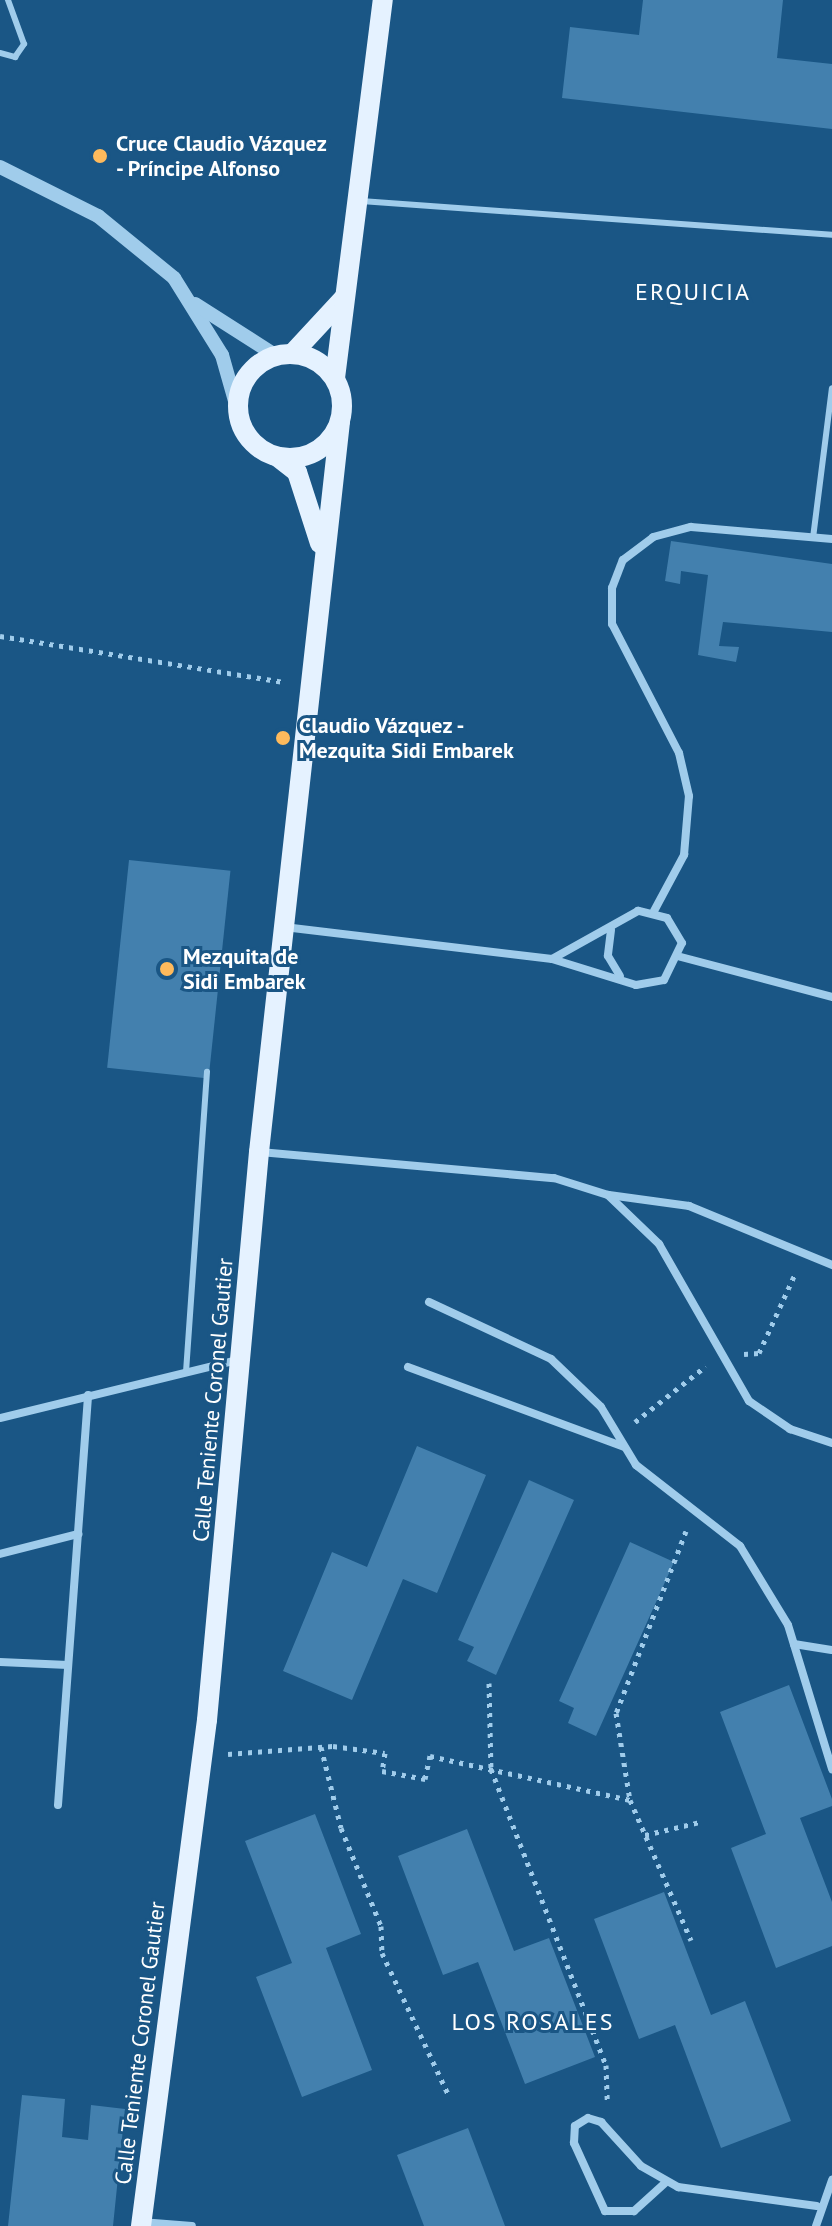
<!DOCTYPE html>
<meta charset="utf-8">
<style>
body{margin:0}
#map{position:relative;width:832px;height:2226px;overflow:hidden;background:#1a5685;font-family:"PT Sans",sans-serif}
div>[style]{position:absolute}
[style*='--x']{left:calc(var(--x)*1px);top:calc(var(--y)*1px);width:calc(var(--w)*1px);rotate:calc(var(--a)*1deg)}
.building>*{inset:0;background:#4380ae;transform-origin:0 0}
.path>*{height:5px;margin-top:-2.5px;transform-origin:0;background:repeating-linear-gradient(90deg,#a0cceb 0 4px,transparent 0 10px)}
.service>*{height:6px;margin:-3px;padding:0 3px;transform-origin:3px;border-radius:3px;background:#a0cceb}
.minor>*{height:8px;margin:-4px;padding:0 4px;transform-origin:4px;border-radius:4px;background:#a0cceb}
.tertiary>*{height:14px;margin:-7px;padding:0 7px;transform-origin:7px;border-radius:7px;background:#a0cceb}
.primary>*{height:20px;margin:-10px;padding:0 10px;transform-origin:10px;border-radius:10px;background:#e5f2ff}
.primary>.ring{margin:-10px;padding:0;box-sizing:content-box;background:none;border:20px solid #e5f2ff;border-radius:50%}
.dots>*{width:22px;height:22px;translate:-50% -50%;box-sizing:border-box;border:4px solid #1a5685;border-radius:50%}
span{translate:-50% -50%;white-space:nowrap;text-align:center;line-height:1.15;-webkit-text-stroke:6px #1a5685;paint-order:stroke}
.poi-label{font-size:22px;color:#fff;font-weight:700}
.left{translate:0 -50%;text-align:left}
.street-label{font-size:22px;color:#fff}
.neighbourhood-label{font-size:24px;color:#fff;letter-spacing:2px}
</style>
<div id="map">
<div class="building">
<div style="clip-path:polygon(643px 0,783px 0,777px 58px,832px 64px,832px 129px,562px 98px,570px 27px,639px 35px)"></div>
<div style="clip-path:polygon(671px 541px,832px 564px,832px 632px,723px 622px,719px 646px,739px 647px,736px 662px,698px 655px,708px 575px,681px 571px,680px 584px,665px 581px)"></div>
<div style="left:129px;top:860px;width:102px;height:209px;rotate:6deg"></div>
<div style="clip-path:polygon(417px 1446px,486px 1475px,437px 1593px,403px 1579px,352px 1700px,283px 1671px,332px 1552px,367px 1567px)"></div>
<div style="clip-path:polygon(529px 1480px,574px 1500px,496px 1675px,467px 1661px,474px 1647px,458px 1640px)"></div>
<div style="clip-path:polygon(630px 1542px,674px 1562px,596px 1736px,568px 1723px,574px 1708px,559px 1701px)"></div>
<div style="clip-path:polygon(789px 1685px,832px 1799px,832px 1806px,800px 1818px,832px 1902px,832px 1946px,776px 1968px,731px 1848px,766px 1834px,720px 1712px)"></div>
<div style="clip-path:polygon(315px 1814px,361px 1934px,326px 1948px,372px 2070px,302px 2097px,256px 1977px,292px 1963px,245px 1841px)"></div>
<div style="clip-path:polygon(467px 1829px,514px 1951px,549px 1938px,595px 2057px,525px 2084px,478px 1962px,443px 1975px,398px 1856px)"></div>
<div style="clip-path:polygon(664px 1892px,711px 2015px,745px 2001px,791px 2121px,721px 2148px,675px 2025px,639px 2039px,594px 1919px)"></div>
<div style="clip-path:polygon(22px 2095px,65px 2099px,62px 2137px,88px 2140px,91px 2105px,125px 2109px,113px 2226px,8px 2226px)"></div>
<div style="clip-path:polygon(468px 2128px,505px 2226px,424px 2226px,397px 2155px)"></div>
</div>
<div class="path">
<div style="--x:0;--y:636;--w:289;--a:9.2"></div>
<div style="--x:744;--y:1354;--w:15;--a:-4"></div>
<div style="--x:759;--y:1353;--w:87;--a:-65.5"></div>
<div style="--x:635;--y:1422;--w:90;--a:-38.3"></div>
<div style="--x:686;--y:1531;--w:195;--a:111"></div>
<div style="--x:616;--y:1713;--w:88;--a:80.9"></div>
<div style="--x:630;--y:1800;--w:153;--a:66.5"></div>
<div style="--x:489;--y:1683;--w:86;--a:88.7"></div>
<div style="--x:491;--y:1769;--w:318;--a:68.8"></div>
<div style="--x:606;--y:2065;--w:37;--a:88"></div>
<div style="--x:321;--y:1747;--w:83;--a:76.1"></div>
<div style="--x:341;--y:1828;--w:106;--a:67.8"></div>
<div style="--x:381;--y:1926;--w:27;--a:88"></div>
<div style="--x:382;--y:1953;--w:158;--a:64.9"></div>
<div style="--x:228;--y:1754;--w:105;--a:-4.4"></div>
<div style="--x:333;--y:1746;--w:52;--a:7.7"></div>
<div style="--x:385;--y:1753;--w:18;--a:99"></div>
<div style="--x:382;--y:1771;--w:44;--a:10.5"></div>
<div style="--x:425;--y:1779;--w:24;--a:-78"></div>
<div style="--x:430;--y:1756;--w:205;--a:12.4"></div>
<div style="--x:645;--y:1835;--w:57;--a:-13.3"></div>
</div>
<div class="service">
<div style="--x:0;--y:53;--w:16;--a:15"></div>
<div style="--x:15;--y:57;--w:16;--a:-55"></div>
<div style="--x:24;--y:44;--w:47;--a:-110"></div>
<div style="--x:361;--y:201;--w:472;--a:4.1"></div>
<div style="--x:813;--y:538;--w:151;--a:-82.8"></div>
<div style="--x:186;--y:1372;--w:301;--a:-86"></div>
</div>
<div class="minor">
<div style="--x:654;--y:911;--w:64;--a:-61.8"></div>
<div style="--x:684;--y:855;--w:59;--a:-85.2"></div>
<div style="--x:689;--y:796;--w:44;--a:-103.1"></div>
<div style="--x:679;--y:753;--w:145;--a:-117.4"></div>
<div style="--x:612;--y:624;--w:36;--a:-90"></div>
<div style="--x:612;--y:588;--w:30;--a:-69"></div>
<div style="--x:623;--y:560;--w:38;--a:-37"></div>
<div style="--x:653;--y:537;--w:39;--a:-15"></div>
<div style="--x:691;--y:527;--w:142;--a:4.9"></div>
<div style="--x:284;--y:927;--w:270;--a:6.8"></div>
<div style="--x:552;--y:959;--w:88;--a:17.2"></div>
<div style="--x:636;--y:985;--w:28;--a:-10"></div>
<div style="--x:664;--y:980;--w:41;--a:-64.1"></div>
<div style="--x:682;--y:943;--w:29;--a:-121"></div>
<div style="--x:667;--y:918;--w:30;--a:-166"></div>
<div style="--x:638;--y:911;--w:98;--a:150.8"></div>
<div style="--x:611;--y:930;--w:26;--a:97"></div>
<div style="--x:608;--y:956;--w:23;--a:59"></div>
<div style="--x:681;--y:957;--w:156;--a:14.8"></div>
<div style="--x:260;--y:1152;--w:295;--a:5.1"></div>
<div style="--x:554;--y:1178;--w:57;--a:17.5"></div>
<div style="--x:608;--y:1195;--w:71;--a:43.9"></div>
<div style="--x:659;--y:1244;--w:181;--a:60.2"></div>
<div style="--x:749;--y:1401;--w:50;--a:34.3"></div>
<div style="--x:790;--y:1429;--w:44;--a:18.4"></div>
<div style="--x:609;--y:1195;--w:81;--a:7.8"></div>
<div style="--x:689;--y:1206;--w:155;--a:22.4"></div>
<div style="--x:429;--y:1302;--w:135;--a:25"></div>
<div style="--x:551;--y:1359;--w:69;--a:43.8"></div>
<div style="--x:601;--y:1407;--w:68;--a:58.9"></div>
<div style="--x:636;--y:1465;--w:132;--a:37.9"></div>
<div style="--x:740;--y:1546;--w:92;--a:58.7"></div>
<div style="--x:788;--y:1625;--w:151;--a:73"></div>
<div style="--x:408;--y:1367;--w:230;--a:20.3"></div>
<div style="--x:0;--y:1418;--w:245;--a:-13.7"></div>
<div style="--x:0;--y:1554;--w:81;--a:-14.4"></div>
<div style="--x:794;--y:1644;--w:38;--a:9"></div>
<div style="--x:0;--y:1662;--w:68;--a:2.5"></div>
<div style="--x:58;--y:1805;--w:411;--a:-85.8"></div>
<div style="--x:665;--y:2183;--w:42;--a:137.9"></div>
<div style="--x:634;--y:2211;--w:29;--a:180"></div>
<div style="--x:605;--y:2211;--w:75;--a:-114.5"></div>
<div style="--x:574;--y:2143;--w:17;--a:-87"></div>
<div style="--x:575;--y:2126;--w:15;--a:-32"></div>
<div style="--x:588;--y:2118;--w:14;--a:17"></div>
<div style="--x:601;--y:2122;--w:59;--a:47.7"></div>
<div style="--x:641;--y:2166;--w:43;--a:29.6"></div>
<div style="--x:678;--y:2187;--w:140;--a:7.8"></div>
<div style="--x:141;--y:2222;--w:51;--a:4.5"></div>
<div style="--x:816;--y:2226;--w:49;--a:-70.8"></div>
</div>
<div class="tertiary">
<div style="--x:0;--y:167;--w:110;--a:26.6"></div>
<div style="--x:98;--y:216;--w:98;--a:39.2"></div>
<div style="--x:174;--y:278;--w:91;--a:58.1"></div>
<div style="--x:222;--y:355;--w:62;--a:74.2"></div>
<div style="--x:195;--y:304;--w:95;--a:32.5"></div>
</div>
<div class="primary">
<div style="--x:293;--y:353;--w:75;--a:-47.2"></div>
<div class="ring" style="left:238px;top:354px;width:84px;height:84px"></div>
<div style="--x:335;--y:378;--w:381;--a:-82.8"></div>
<div style="--x:278;--y:457;--w:24;--a:38"></div>
<div style="--x:297;--y:472;--w:75;--a:72.1"></div>
<div style="--x:141;--y:2226;--w:510;--a:-82.57"></div>
<div style="--x:207;--y:1720;--w:570;--a:-84.77"></div>
<div style="--x:259;--y:1152;--w:734;--a:-83.67"></div>
</div>
<div class="dots">
<div style="left:100px;top:156px;background:#feba5c"></div>
<div style="left:283px;top:738px;background:#feba5c"></div>
<div style="left:167px;top:969px;background:#feba5c"></div>
</div>
<div class="poi-label">
<span class="left" style="left:116px;top:156px">Cruce Claudio Vázquez<br>- Príncipe Alfonso</span>
<span class="left" style="left:299px;top:738px">Claudio Vázquez -<br>Mezquita Sidi Embarek</span>
<span class="left" style="left:183px;top:969px">Mezquita de<br>Sidi Embarek</span>
</div>
<div class="street-label">
<span style="left:213px;top:1400px;rotate:-85deg">Calle Teniente Coronel Gautier</span>
<span style="left:140px;top:2043px;rotate:-83deg">Calle Teniente Coronel Gautier</span>
</div>
<div class="neighbourhood-label">
<span style="left:693px;top:292px">ERQUICIA</span>
<span style="left:533px;top:2022px">LOS ROSALES</span>
</div>
</div>
